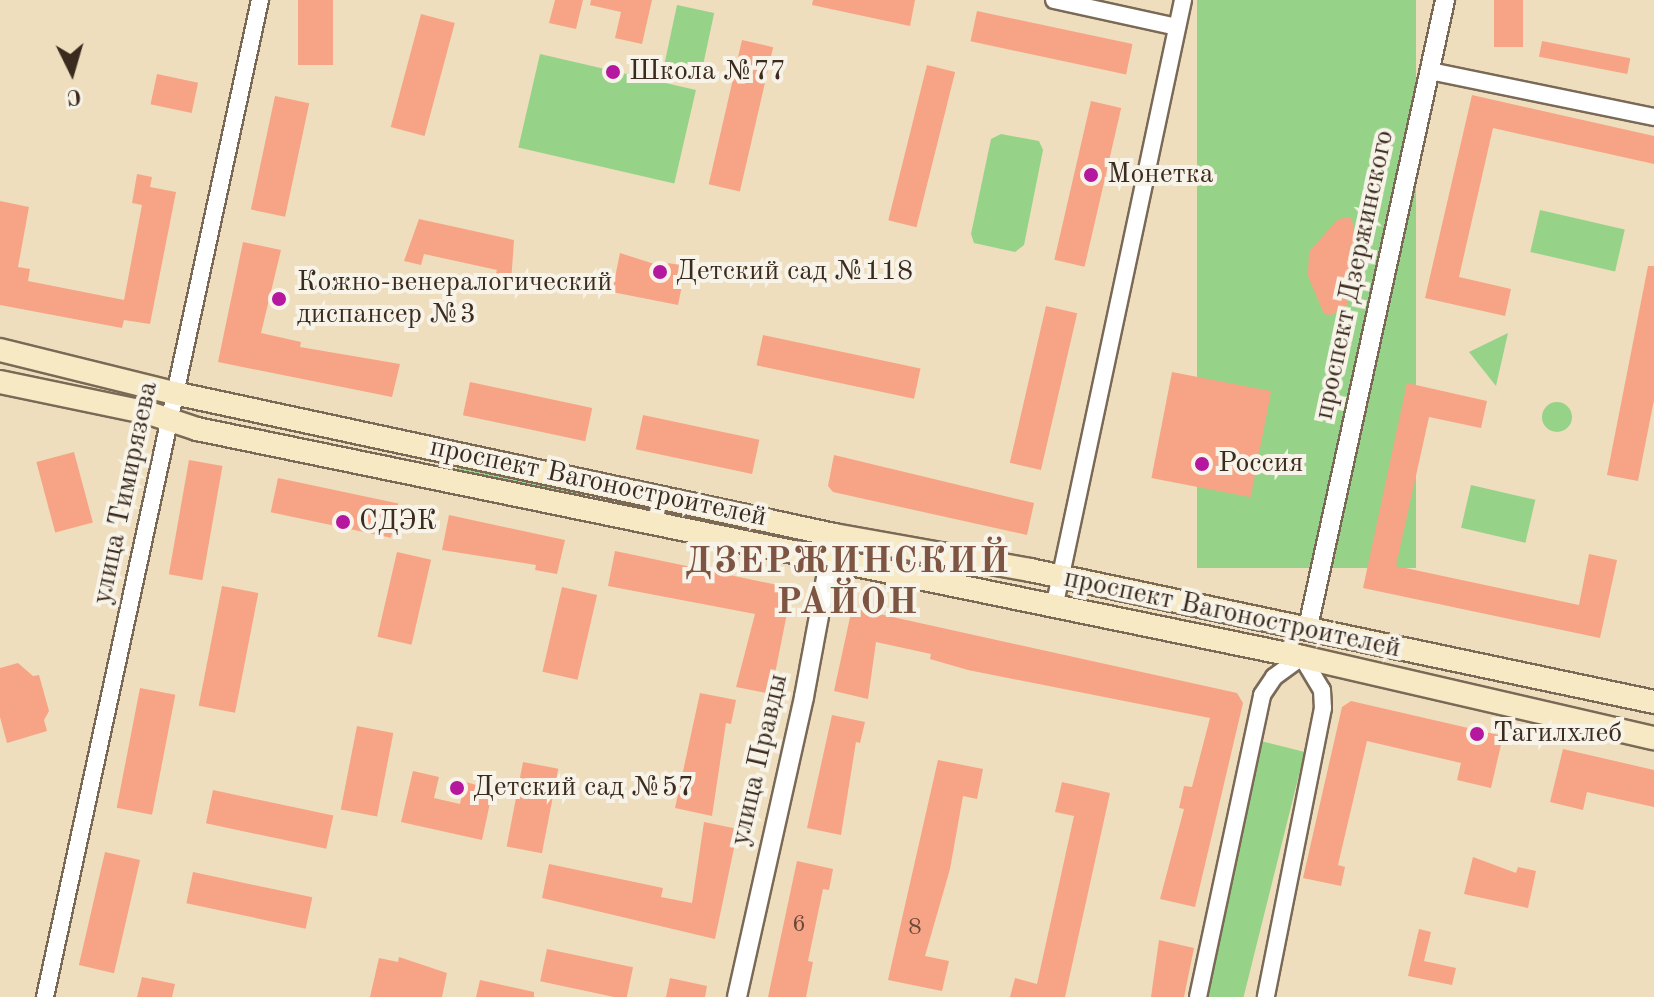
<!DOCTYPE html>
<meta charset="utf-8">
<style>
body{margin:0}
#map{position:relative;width:1654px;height:997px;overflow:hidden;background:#eedebd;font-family:"Old Standard TT",serif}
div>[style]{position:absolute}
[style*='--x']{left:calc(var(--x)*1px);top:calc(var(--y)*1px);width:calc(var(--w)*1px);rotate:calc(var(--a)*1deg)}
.green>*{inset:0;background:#96d388;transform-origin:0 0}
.round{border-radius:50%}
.building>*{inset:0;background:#f7a486;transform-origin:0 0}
.roads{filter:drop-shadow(2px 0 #7a6956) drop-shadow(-2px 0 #7a6956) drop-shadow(0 2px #7a6956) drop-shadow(0 -2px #7a6956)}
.minor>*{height:16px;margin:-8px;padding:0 8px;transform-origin:8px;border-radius:8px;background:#fff}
.tertiary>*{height:18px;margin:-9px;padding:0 9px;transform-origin:9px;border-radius:9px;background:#fff}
.secondary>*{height:22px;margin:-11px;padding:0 11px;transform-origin:11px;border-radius:11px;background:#f6e9c3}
.dots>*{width:22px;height:22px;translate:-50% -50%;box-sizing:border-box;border:4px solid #f7f3e8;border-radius:50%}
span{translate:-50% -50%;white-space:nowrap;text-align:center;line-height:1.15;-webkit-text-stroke:8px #f7f3e8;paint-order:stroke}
.number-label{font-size:24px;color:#6a4838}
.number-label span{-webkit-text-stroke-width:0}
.poi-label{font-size:28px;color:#3b2a1e}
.left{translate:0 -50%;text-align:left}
.street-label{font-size:28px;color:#3b2a1e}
.district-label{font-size:36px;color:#7d5542;font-weight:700;letter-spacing:2px}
.north{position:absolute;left:32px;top:32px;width:80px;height:80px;-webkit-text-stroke:6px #f7f3e8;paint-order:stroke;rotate:175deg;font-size:22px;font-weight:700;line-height:32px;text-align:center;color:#3b2a1e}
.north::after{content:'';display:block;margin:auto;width:28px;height:36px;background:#3b2a1e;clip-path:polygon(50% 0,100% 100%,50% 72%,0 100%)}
</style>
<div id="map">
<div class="green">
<div style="left:1197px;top:0;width:219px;height:568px"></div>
<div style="left:677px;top:5px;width:38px;height:63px;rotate:12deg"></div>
<div style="left:540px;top:54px;width:160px;height:96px;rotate:13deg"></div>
<div style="clip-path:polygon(1001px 134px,1039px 141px,1043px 150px,1024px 245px,1015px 252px,974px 243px,971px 234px,991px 139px)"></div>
<div style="left:1540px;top:210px;width:87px;height:43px;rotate:13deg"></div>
<div style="clip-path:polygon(1508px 333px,1496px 386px,1469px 352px)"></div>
<div class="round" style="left:1542px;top:402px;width:30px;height:30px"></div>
<div style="left:458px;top:464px;width:129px;height:12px;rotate:12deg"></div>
<div style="left:1471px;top:485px;width:66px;height:44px;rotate:13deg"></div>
<div style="left:1261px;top:741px;width:45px;height:262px;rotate:14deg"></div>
</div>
<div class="building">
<div style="left:298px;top:0;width:35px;height:65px"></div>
<div style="clip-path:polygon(555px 0,583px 0,576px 29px,549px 23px)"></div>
<div style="clip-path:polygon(591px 0,652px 0,642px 44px,615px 38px,621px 12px,590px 5px)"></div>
<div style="clip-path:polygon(813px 0,915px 0,910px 26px,812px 5px)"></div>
<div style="left:1494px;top:0;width:29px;height:47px"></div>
<div style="left:977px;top:11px;width:159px;height:31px;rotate:12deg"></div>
<div style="left:421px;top:14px;width:35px;height:117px;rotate:15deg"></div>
<div style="left:742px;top:40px;width:32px;height:148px;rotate:13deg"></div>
<div style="left:1542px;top:41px;width:90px;height:16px;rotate:11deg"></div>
<div style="left:927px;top:65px;width:29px;height:160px;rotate:14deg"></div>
<div style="left:157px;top:74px;width:42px;height:31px;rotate:12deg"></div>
<div style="clip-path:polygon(1472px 95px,1654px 136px,1654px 164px,1493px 128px,1459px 277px,1511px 289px,1505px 316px,1425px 298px)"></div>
<div style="left:275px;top:96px;width:35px;height:116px;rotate:12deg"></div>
<div style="left:1091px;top:101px;width:31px;height:163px;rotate:13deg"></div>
<div style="clip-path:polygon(137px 174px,152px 177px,150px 187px,176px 192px,150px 324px,124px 320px,122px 328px,0 305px,0 201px,29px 207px,18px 267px,30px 269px,28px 281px,124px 300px,142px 205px,132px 203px)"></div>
<div style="clip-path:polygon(1351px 217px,1360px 250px,1365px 250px,1357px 289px,1351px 289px,1347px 305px,1331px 315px,1324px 314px,1308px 276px,1309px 252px,1338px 219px)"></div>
<div style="clip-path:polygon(419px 219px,514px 240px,511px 283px,494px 279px,497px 270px,424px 254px,421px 265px,404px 261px)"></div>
<div style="clip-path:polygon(243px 242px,281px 250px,261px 333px,301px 342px,300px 347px,400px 364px,392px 397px,218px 362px)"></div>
<div style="clip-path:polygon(620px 253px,667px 268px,668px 263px,686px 266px,678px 305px,612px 292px)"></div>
<div style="clip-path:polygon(1648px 266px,1654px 266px,1654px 400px,1638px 481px,1607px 475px)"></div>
<div style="left:1046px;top:306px;width:32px;height:161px;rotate:13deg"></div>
<div style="left:763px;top:335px;width:161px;height:31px;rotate:12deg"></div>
<div style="left:1172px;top:372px;width:101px;height:108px;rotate:11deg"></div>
<div style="left:470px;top:382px;width:125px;height:34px;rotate:12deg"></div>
<div style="clip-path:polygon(1407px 383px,1487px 401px,1481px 428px,1429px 417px,1396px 566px,1579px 605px,1589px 554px,1617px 560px,1600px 638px,1363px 588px)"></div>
<div style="left:643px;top:415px;width:119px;height:35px;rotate:12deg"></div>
<div style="left:74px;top:452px;width:73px;height:39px;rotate:75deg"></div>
<div style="clip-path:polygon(834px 455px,1034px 503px,1027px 535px,833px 492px,828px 486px)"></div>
<div style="left:189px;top:460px;width:34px;height:116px;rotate:10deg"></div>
<div style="left:278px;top:478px;width:123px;height:35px;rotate:12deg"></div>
<div style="clip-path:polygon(449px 515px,565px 540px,557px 574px,535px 570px,536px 565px,442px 550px)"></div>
<div style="clip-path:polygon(615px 551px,792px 588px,771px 694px,736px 687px,755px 614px,608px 586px)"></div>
<div style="left:397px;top:552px;width:35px;height:87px;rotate:13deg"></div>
<div style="left:222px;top:586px;width:37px;height:122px;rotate:11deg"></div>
<div style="left:562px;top:587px;width:36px;height:87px;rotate:13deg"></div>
<div style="clip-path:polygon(852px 608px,1237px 693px,1243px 703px,1195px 907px,1160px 899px,1184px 809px,1179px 808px,1184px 786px,1192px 787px,1210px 718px,968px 670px,930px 659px,931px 654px,876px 642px,868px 699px,834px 691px)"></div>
<div style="clip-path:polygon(18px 663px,33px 676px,39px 675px,49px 711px,44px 720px,47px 731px,7px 743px,0 717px,0 668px)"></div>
<div style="left:140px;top:688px;width:36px;height:122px;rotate:11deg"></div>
<div style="clip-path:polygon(700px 693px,736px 700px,731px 724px,726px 723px,712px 816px,675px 808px)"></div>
<div style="clip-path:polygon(1351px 701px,1503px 736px,1491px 788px,1457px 780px,1461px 763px,1367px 741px,1338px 865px,1345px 867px,1341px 886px,1303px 878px,1342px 707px)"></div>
<div style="clip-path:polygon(832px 715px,865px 722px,860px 743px,856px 742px,841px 835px,807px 828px)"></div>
<div style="left:357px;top:726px;width:37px;height:85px;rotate:11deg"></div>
<div style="clip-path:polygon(1563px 749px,1654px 770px,1654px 807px,1587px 792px,1583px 810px,1550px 802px)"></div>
<div style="clip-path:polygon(938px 760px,983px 769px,977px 799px,963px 796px,950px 869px,925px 956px,949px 961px,942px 991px,888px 980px)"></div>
<div style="left:523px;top:762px;width:36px;height:86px;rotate:11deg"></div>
<div style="clip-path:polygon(413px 771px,439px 777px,434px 798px,460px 804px,465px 782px,493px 789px,482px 840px,401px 822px)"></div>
<div style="clip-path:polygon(1062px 782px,1110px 793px,1065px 997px,1010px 997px,1015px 978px,1037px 984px,1074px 816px,1055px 812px)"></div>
<div style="left:213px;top:790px;width:123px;height:34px;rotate:12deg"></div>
<div style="clip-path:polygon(704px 822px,738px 829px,715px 939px,542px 898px,549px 864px,663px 888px,661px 897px,692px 903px)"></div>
<div style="left:105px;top:852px;width:36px;height:116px;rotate:13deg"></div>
<div style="clip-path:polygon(1473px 857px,1516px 873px,1518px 867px,1536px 871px,1528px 908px,1464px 894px)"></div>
<div style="clip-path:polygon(797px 861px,833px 869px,829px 890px,823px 889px,808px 961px,813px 962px,806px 997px,768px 997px)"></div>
<div style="left:193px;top:872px;width:122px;height:32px;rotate:12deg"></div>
<div style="clip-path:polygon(1419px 929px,1431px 932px,1424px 961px,1456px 968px,1452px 985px,1408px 976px)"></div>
<div style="clip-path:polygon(1159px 940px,1194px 948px,1184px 997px,1151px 997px)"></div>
<div style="left:547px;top:949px;width:88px;height:33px;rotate:12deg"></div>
<div style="clip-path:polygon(399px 957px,447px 973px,442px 997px,370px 997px,379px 958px,398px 962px)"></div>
<div style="clip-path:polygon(142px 977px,175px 984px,172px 997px,137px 997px)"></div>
<div style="clip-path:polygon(670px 978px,707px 986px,705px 997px,666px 997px)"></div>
<div style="clip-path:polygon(480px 980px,534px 992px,534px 997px,476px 997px)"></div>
</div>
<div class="roads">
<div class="minor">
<div style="--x:1054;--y:0;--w:126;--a:12.4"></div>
<div style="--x:1430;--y:71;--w:229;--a:11.6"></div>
<div style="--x:1054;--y:608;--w:622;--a:-78.02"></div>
<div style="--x:45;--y:997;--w:1020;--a:-77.83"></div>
<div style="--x:1198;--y:997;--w:309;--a:-78"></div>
<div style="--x:1262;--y:695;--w:22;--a:-56"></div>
<div style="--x:1274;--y:677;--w:34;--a:-36"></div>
<div style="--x:1302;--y:657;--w:39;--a:59"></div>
<div style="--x:1322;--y:690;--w:18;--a:87"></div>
<div style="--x:1323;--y:708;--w:295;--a:101.2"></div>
</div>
<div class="tertiary">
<div style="--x:1308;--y:627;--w:642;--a:-77.67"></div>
<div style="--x:737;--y:997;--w:307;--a:-77.4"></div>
<div style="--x:804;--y:697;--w:165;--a:-79.5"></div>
</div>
<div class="secondary">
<div style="--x:0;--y:350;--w:179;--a:13.9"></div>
<div style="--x:174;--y:393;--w:675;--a:12.14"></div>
<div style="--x:834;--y:535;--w:199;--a:10.1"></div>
<div style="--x:1030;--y:570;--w:638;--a:11.94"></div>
<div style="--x:0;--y:382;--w:152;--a:11.8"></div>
<div style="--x:149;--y:413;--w:51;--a:18.4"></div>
<div style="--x:197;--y:429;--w:1128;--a:11.66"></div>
<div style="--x:1302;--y:657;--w:361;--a:13"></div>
</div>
</div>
<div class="dots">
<div style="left:613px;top:72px;background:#b5179e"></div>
<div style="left:1091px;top:175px;background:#b5179e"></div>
<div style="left:660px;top:272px;background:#b5179e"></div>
<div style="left:279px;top:299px;background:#b5179e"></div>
<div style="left:1202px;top:464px;background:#b5179e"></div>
<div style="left:343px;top:522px;background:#b5179e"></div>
<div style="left:1477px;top:734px;background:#b5179e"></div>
<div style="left:457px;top:788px;background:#b5179e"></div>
</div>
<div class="number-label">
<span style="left:799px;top:926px">6</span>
<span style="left:915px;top:929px">8</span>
</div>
<div class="poi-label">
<span class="left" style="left:629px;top:72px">Школа №77</span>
<span class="left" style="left:1107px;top:175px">Монетка</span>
<span class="left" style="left:676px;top:272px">Детский сад №118</span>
<span class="left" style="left:297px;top:299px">Кожно-венералогический<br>диспансер №3</span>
<span class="left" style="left:1218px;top:464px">Россия</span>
<span class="left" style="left:359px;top:522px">СДЭК</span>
<span class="left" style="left:1493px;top:734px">Тагилхлеб</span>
<span class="left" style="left:473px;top:788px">Детский сад №57</span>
</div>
<div class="street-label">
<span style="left:1355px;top:275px;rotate:-78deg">проспект Дзержинского</span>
<span style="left:598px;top:483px;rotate:12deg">проспект Вагоностроителей</span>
<span style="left:126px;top:493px;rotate:-78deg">улица Тимирязева</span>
<span style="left:1232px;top:614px;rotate:12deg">проспект Вагоностроителей</span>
<span style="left:760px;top:760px;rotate:-77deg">улица Правды</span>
</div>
<div class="district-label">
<span style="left:848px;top:584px">ДЗЕРЖИНСКИЙ<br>РАЙОН</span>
</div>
<div class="north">С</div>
</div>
